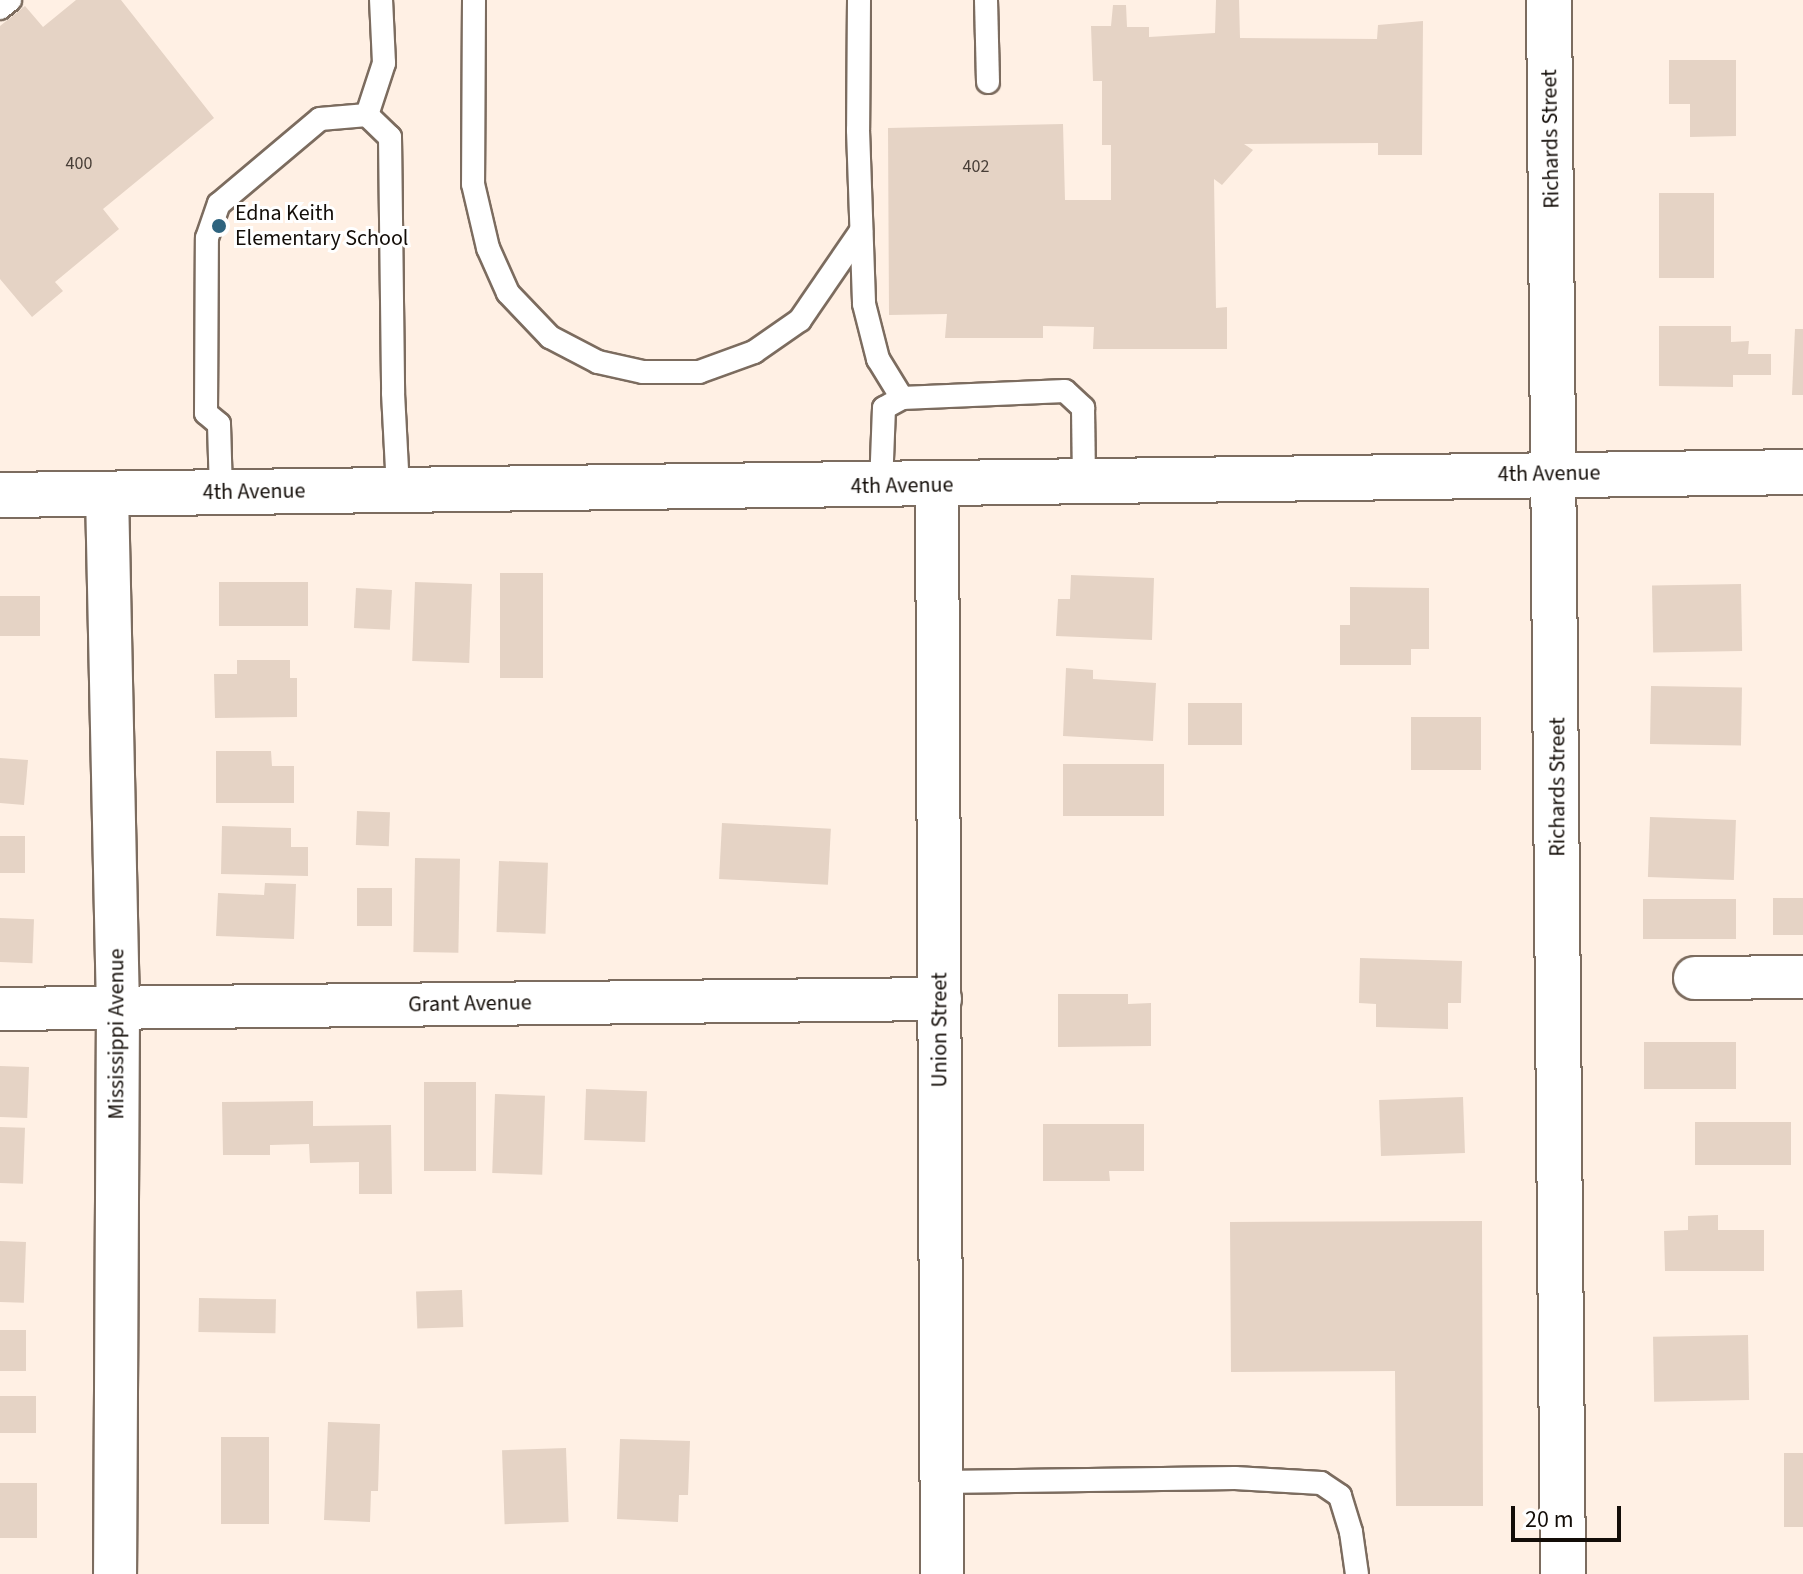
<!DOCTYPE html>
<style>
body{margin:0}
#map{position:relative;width:1803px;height:1574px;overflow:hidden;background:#fff0e4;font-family:"Source Sans 3",sans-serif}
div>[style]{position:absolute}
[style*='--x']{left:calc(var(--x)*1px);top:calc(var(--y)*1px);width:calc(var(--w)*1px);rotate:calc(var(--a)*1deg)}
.building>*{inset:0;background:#e5d3c5;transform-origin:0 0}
.roads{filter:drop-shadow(2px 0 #7c6c5f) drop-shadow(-2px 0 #7c6c5f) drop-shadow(0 2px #7c6c5f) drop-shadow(0 -2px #7c6c5f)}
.lane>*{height:22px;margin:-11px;padding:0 11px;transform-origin:11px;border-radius:11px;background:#fff}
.street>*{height:42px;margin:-21px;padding:0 21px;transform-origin:21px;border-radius:21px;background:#fff}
.secondary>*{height:44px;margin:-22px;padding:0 22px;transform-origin:22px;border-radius:22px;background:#fff}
.dots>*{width:22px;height:22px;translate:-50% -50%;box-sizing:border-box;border:4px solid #fff;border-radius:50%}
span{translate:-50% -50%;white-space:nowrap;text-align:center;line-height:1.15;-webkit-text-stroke:6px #fff;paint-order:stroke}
.number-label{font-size:18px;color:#483e37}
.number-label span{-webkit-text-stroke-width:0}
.street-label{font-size:22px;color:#130d08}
.poi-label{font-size:22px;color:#130d08}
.left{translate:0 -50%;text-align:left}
.scale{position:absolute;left:1511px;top:1506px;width:110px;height:36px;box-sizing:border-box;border:4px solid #130d08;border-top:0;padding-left:10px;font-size:24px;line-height:28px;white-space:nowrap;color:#130d08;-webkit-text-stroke:6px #fff;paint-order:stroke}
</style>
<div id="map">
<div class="building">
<div style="clip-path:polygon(76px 0,121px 0,214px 118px,103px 209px,119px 229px,55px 282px,63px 291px,32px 317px,0 279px,0 26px,25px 6px,43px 27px)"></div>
<div style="clip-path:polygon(1216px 0,1239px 0,1240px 38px,1377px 39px,1378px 25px,1423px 21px,1422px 155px,1378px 155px,1378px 143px,1244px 144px,1253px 150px,1222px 185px,1214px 179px,1216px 308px,1227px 307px,1227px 349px,1093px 349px,1094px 327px,1043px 326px,1043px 338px,945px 338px,947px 314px,889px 315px,888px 128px,1063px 124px,1065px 200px,1111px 200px,1111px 145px,1102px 145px,1102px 81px,1093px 81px,1091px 26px,1111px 26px,1113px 5px,1126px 5px,1127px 27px,1149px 27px,1149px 37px,1215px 33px)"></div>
<div style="clip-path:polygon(1669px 60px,1736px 60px,1736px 136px,1690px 137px,1690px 104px,1669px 104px)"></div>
<div style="left:1659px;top:193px;width:55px;height:85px"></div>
<div style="clip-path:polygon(1659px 326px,1731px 326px,1731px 342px,1749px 341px,1748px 354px,1771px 354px,1771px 375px,1733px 375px,1733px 387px,1659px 386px)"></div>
<div style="clip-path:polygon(1795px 329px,1803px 329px,1803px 395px,1792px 395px)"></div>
<div style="left:500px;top:573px;width:43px;height:105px"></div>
<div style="clip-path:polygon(1071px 575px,1154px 578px,1152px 640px,1056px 636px,1058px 599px,1070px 599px)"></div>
<div style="left:219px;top:582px;width:89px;height:44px"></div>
<div style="left:415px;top:582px;width:57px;height:79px;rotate:2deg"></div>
<div style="left:1741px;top:584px;width:67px;height:89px;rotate:89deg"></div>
<div style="clip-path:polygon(1350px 587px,1429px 588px,1429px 649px,1411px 649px,1411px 665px,1340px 665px,1340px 625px,1350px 625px)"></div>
<div style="left:356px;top:588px;width:36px;height:40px;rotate:3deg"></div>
<div style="left:0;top:596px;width:40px;height:40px"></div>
<div style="clip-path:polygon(237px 660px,290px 660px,290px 678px,297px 678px,297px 717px,215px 718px,214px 674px,237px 674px)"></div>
<div style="clip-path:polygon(1066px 668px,1093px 670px,1093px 679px,1156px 683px,1153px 741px,1063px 736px)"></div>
<div style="left:1651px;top:686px;width:91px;height:58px;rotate:1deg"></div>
<div style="left:1188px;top:703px;width:54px;height:42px"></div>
<div style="left:1411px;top:717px;width:70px;height:53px"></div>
<div style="clip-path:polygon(216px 751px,271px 751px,272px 766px,294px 766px,294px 803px,216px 803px)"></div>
<div style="clip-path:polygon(0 758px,28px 760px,24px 805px,0 803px)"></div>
<div style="left:1063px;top:764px;width:101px;height:52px"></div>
<div style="left:357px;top:811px;width:33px;height:34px;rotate:2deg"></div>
<div style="left:1650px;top:817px;width:86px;height:60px;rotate:2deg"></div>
<div style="left:722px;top:823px;width:109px;height:56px;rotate:3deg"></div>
<div style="clip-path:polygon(222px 826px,291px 828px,291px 847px,308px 847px,308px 876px,221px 874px)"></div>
<div style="left:0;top:836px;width:25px;height:37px"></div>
<div style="left:415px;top:858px;width:45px;height:94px;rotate:1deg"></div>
<div style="left:499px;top:861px;width:49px;height:71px;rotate:2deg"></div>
<div style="clip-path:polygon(265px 883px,296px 884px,294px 939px,216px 936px,218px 893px,264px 895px)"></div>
<div style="left:357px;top:888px;width:35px;height:38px"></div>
<div style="left:1773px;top:898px;width:30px;height:37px"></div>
<div style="left:1736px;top:899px;width:40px;height:93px;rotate:90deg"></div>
<div style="left:0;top:918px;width:34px;height:44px;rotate:2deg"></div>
<div style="clip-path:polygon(1360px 958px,1462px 961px,1461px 1003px,1448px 1003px,1448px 1029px,1376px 1027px,1376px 1004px,1359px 1003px)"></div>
<div style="clip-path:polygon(1058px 994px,1128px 994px,1128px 1004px,1151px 1003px,1151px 1046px,1058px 1047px)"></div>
<div style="left:1736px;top:1042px;width:47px;height:92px;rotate:90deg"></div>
<div style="left:0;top:1066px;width:29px;height:51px;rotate:2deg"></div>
<div style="left:424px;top:1082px;width:52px;height:89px"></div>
<div style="left:586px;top:1089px;width:61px;height:51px;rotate:2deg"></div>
<div style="left:495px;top:1094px;width:50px;height:79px;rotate:2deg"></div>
<div style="left:1463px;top:1097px;width:56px;height:84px;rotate:88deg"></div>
<div style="clip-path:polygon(313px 1101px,313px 1126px,391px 1125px,392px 1194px,359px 1194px,359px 1162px,310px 1163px,309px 1144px,270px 1145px,270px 1155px,223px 1155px,222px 1102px)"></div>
<div style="left:1695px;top:1122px;width:96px;height:43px"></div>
<div style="clip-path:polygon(1043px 1124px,1144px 1124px,1144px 1171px,1109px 1171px,1110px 1181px,1043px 1181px)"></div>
<div style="left:0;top:1127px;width:25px;height:56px;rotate:2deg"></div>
<div style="clip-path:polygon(1718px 1215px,1718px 1230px,1764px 1230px,1764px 1271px,1665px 1271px,1664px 1231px,1688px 1230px,1688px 1216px)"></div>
<div style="clip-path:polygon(1482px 1221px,1483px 1506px,1396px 1506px,1395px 1371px,1231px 1372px,1230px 1222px)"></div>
<div style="left:0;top:1241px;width:26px;height:61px;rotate:2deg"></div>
<div style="left:462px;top:1290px;width:37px;height:46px;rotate:88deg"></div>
<div style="left:199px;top:1298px;width:77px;height:34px;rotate:1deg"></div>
<div style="left:0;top:1330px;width:26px;height:41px"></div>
<div style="left:1748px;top:1335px;width:65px;height:95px;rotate:89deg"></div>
<div style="left:0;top:1396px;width:36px;height:37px"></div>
<div style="clip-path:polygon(328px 1422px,380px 1424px,378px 1491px,371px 1491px,370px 1522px,324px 1520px)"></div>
<div style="left:221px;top:1437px;width:48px;height:87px"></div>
<div style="clip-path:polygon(620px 1439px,690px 1441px,688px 1495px,679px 1495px,678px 1522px,617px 1519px)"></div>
<div style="left:566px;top:1448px;width:74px;height:64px;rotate:88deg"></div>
<div style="left:1784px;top:1453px;width:19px;height:74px"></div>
<div style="left:0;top:1483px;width:37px;height:55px"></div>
</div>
<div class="roads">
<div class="lane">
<div style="--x:474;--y:0;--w:184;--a:90.3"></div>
<div style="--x:473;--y:184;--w:66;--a:76.8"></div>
<div style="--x:488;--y:248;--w:49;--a:66"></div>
<div style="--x:508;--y:293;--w:61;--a:46.3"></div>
<div style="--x:550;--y:337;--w:54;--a:27.5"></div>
<div style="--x:598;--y:362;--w:46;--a:12.5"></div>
<div style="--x:643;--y:372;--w:56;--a:0"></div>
<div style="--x:699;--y:372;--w:59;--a:-20"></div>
<div style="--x:754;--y:352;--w:56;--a:-34.8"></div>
<div style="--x:800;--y:320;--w:108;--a:-55.6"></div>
<div style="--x:859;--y:0;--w:130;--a:90.4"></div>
<div style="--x:858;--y:130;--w:174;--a:88"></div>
<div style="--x:864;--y:304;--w:57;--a:75.7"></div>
<div style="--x:878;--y:359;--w:46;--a:58.4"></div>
<div style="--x:986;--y:0;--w:82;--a:88.6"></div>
<div style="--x:0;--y:8;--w:13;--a:-39"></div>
<div style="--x:367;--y:115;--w:55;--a:-71.9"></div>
<div style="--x:384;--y:63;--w:63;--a:-92.7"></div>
<div style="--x:881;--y:486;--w:78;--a:-87.8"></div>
<div style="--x:884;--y:408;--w:21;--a:-29"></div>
<div style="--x:902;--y:398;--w:163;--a:-2.5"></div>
<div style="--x:1065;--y:391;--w:25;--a:43"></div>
<div style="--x:1083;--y:408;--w:75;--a:89.2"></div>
<div style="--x:221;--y:492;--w:68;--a:-91.7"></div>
<div style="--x:219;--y:424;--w:17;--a:-140"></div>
<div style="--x:206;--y:413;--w:175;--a:-89.7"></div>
<div style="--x:207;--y:238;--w:36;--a:-71"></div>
<div style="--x:219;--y:204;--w:132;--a:-40.1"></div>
<div style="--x:320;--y:119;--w:47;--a:-4.9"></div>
<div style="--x:367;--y:115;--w:32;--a:44"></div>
<div style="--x:390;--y:137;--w:256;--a:89.3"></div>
<div style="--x:393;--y:393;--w:97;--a:87"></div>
<div style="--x:942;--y:1482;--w:293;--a:-0.8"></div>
<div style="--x:1235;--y:1478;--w:86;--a:3.3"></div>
<div style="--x:1321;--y:1483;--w:23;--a:34"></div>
<div style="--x:1340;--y:1496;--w:38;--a:73"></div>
<div style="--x:1351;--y:1532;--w:42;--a:81.9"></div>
</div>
<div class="street">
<div style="--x:937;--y:486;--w:1088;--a:89.74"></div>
<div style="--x:107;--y:493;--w:516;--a:88.78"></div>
<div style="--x:118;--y:1009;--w:565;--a:90.3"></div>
<div style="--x:1695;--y:978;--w:108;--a:-0.5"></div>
<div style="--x:0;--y:1009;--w:940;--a:-0.61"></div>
</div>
<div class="secondary">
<div style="--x:1549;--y:0;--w:1574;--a:89.49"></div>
<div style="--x:0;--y:495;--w:1803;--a:-0.73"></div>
</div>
</div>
<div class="dots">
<div style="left:219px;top:226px;background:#2e647f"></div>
</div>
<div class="number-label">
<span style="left:79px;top:164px">400</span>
<span style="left:976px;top:167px">402</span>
</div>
<div class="street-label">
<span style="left:1551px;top:139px;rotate:-91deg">Richards Street</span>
<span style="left:1549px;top:474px;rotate:-1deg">4th Avenue</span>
<span style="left:902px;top:486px;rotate:-1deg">4th Avenue</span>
<span style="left:254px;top:492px;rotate:-1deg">4th Avenue</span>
<span style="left:1558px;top:787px;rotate:-90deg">Richards Street</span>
<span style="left:470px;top:1004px;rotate:-1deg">Grant Avenue</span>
<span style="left:940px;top:1030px;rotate:-90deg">Union Street</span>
<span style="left:117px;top:1034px;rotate:-90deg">Mississippi Avenue</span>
</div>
<div class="poi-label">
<span class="left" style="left:235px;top:226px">Edna Keith<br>Elementary School</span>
</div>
<div class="scale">20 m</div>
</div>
